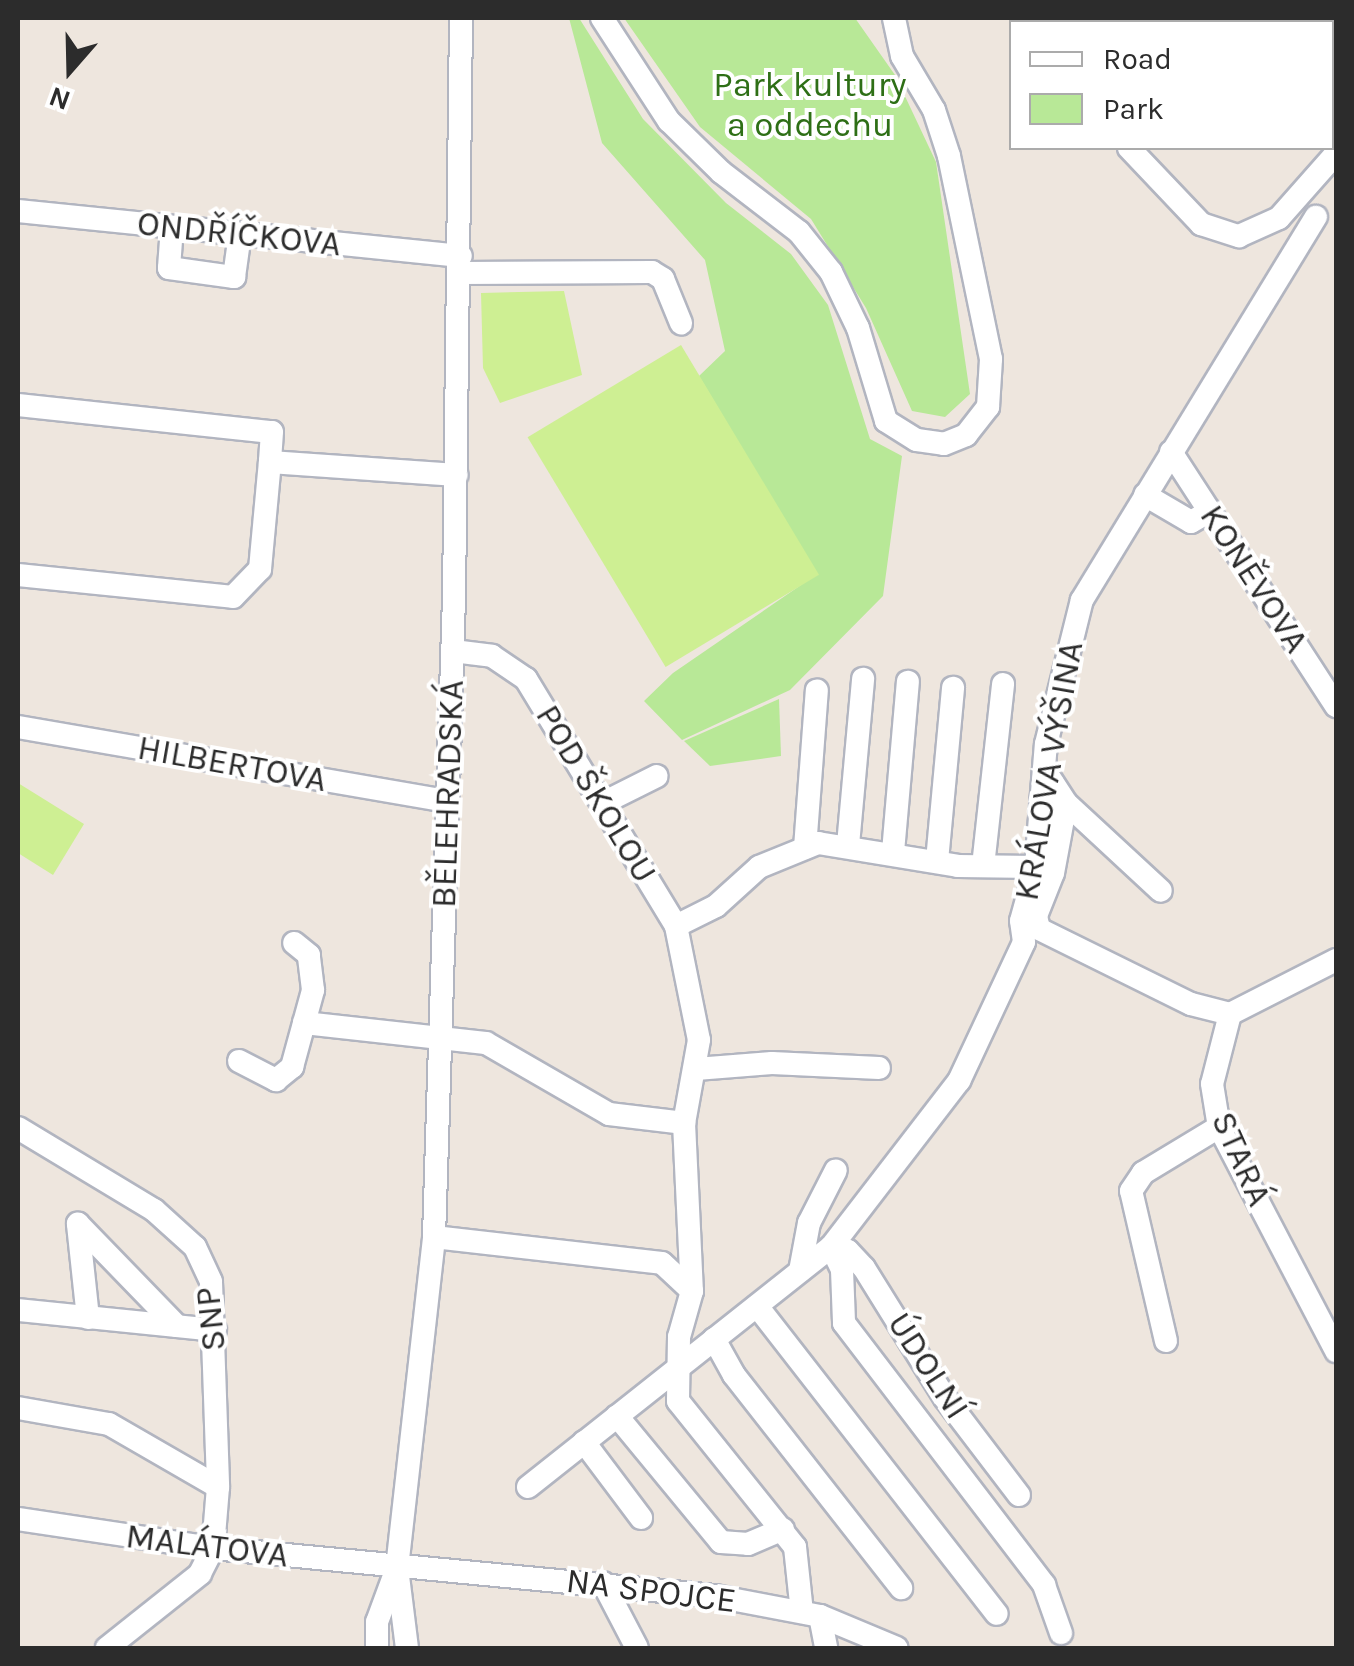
<!DOCTYPE html>
<meta charset="utf-8">
<style>
body{margin:0}
#map{position:relative;width:1354px;height:1666px;overflow:hidden;background:#eee6de;font-family:Karla,sans-serif}
div>[style]{position:absolute}
[style*='--x']{left:calc(var(--x)*1px);top:calc(var(--y)*1px);width:calc(var(--w)*1px);rotate:calc(var(--a)*1deg)}
.green>*{inset:0;background:#b8e897}
.pitch>*{inset:0;background:#ceef93;transform-origin:0 0}
.roads{filter:drop-shadow(2px 0 #b2b5c0) drop-shadow(-2px 0 #b2b5c0) drop-shadow(0 2px #b2b5c0) drop-shadow(0 -2px #b2b5c0)}
.minor>*{height:22px;margin:-11px;padding:0 11px;transform-origin:11px;border-radius:11px;background:#fff}
span{translate:-50% -50%;white-space:nowrap;text-align:center;line-height:1.15;-webkit-text-stroke:8px #fff;paint-order:stroke}
.park-label{font-size:35px;color:#2e6f16}
.street-label{font-size:35px;color:#2c2c2c}
.frame{position:absolute;inset:0;border:20px solid #2c2c2c;pointer-events:none}
.legend{position:absolute;left:1009px;top:20px;width:325px;height:130px;box-sizing:border-box;background:#fff;border:2px solid #ababab;margin:0;padding:12px 18px;list-style:none;font-size:30px;color:#2c2c2c}
.legend li{display:flex;align-items:center;gap:20px;height:50px}
.legend b{width:50px;border:2px solid #ababab}
.north{position:absolute;left:20px;top:20px;width:100px;height:100px;-webkit-text-stroke:8px #fff;paint-order:stroke;rotate:200deg;font-size:28px;font-weight:700;line-height:40px;text-align:center;color:#2c2c2c}
.north::after{content:'';display:block;margin:auto;width:35px;height:45px;background:#2c2c2c;clip-path:polygon(50% 0,100% 100%,50% 72%,0 100%)}
</style>
<div id="map">
<div class="green">
<div style="clip-path:polygon(569px 18px,579px 18px,643px 119px,726px 203px,791px 254px,828px 305px,870px 439px,902px 456px,883px 596px,790px 690px,682px 740px,644px 701px,673px 673px,817px 574px,699px 376px,725px 351px,705px 260px,602px 143px)"></div>
<div style="clip-path:polygon(624px 18px,855px 18px,895px 75px,936px 162px,970px 394px,945px 417px,912px 411px,866px 308px,811px 219px,700px 127px)"></div>
<div style="clip-path:polygon(1287px 18px,1336px 18px,1336px 61px,1332px 65px,1332px 22px)"></div>
<div style="clip-path:polygon(779px 699px,781px 756px,710px 766px,684px 741px)"></div>
</div>
<div class="pitch">
<div style="clip-path:polygon(564px 291px,582px 375px,500px 403px,483px 368px,481px 293px)"></div>
<div style="left:681px;top:345px;width:268px;height:179px;rotate:59deg"></div>
<div style="clip-path:polygon(18px 783px,84px 824px,53px 875px,18px 853px)"></div>
</div>
<div class="roads">
<div class="minor">
<div style="--x:602;--y:18;--w:123;--a:57"></div>
<div style="--x:669;--y:121;--w:73;--a:44.4"></div>
<div style="--x:721;--y:172;--w:98;--a:37.6"></div>
<div style="--x:799;--y:232;--w:51;--a:51.3"></div>
<div style="--x:831;--y:272;--w:62;--a:64.3"></div>
<div style="--x:858;--y:328;--w:97;--a:73.2"></div>
<div style="--x:886;--y:421;--w:36;--a:32"></div>
<div style="--x:917;--y:440;--w:27;--a:8"></div>
<div style="--x:944;--y:444;--w:24;--a:-22"></div>
<div style="--x:966;--y:435;--w:36;--a:-52"></div>
<div style="--x:988;--y:407;--w:48;--a:-86.4"></div>
<div style="--x:991;--y:359;--w:207;--a:-101.7"></div>
<div style="--x:949;--y:156;--w:48;--a:-108.1"></div>
<div style="--x:934;--y:110;--w:63;--a:-120.7"></div>
<div style="--x:902;--y:56;--w:39;--a:-102"></div>
<div style="--x:1029;--y:18;--w:5;--a:53"></div>
<div style="--x:1260;--y:18;--w:6;--a:45"></div>
<div style="--x:1332;--y:118;--w:6;--a:-51"></div>
<div style="--x:1129;--y:148;--w:105;--a:46.5"></div>
<div style="--x:1201;--y:224;--w:40;--a:18"></div>
<div style="--x:1239;--y:236;--w:44;--a:-24.2"></div>
<div style="--x:1279;--y:218;--w:81;--a:-48.5"></div>
<div style="--x:18;--y:211;--w:445;--a:5.8"></div>
<div style="--x:172;--y:227;--w:41;--a:94.2"></div>
<div style="--x:169;--y:268;--w:66;--a:7.9"></div>
<div style="--x:234;--y:277;--w:43;--a:-82.1"></div>
<div style="--x:460;--y:273;--w:192;--a:-0.3"></div>
<div style="--x:652;--y:272;--w:13;--a:32"></div>
<div style="--x:663;--y:279;--w:48;--a:67.8"></div>
<div style="--x:18;--y:405;--w:255;--a:6.1"></div>
<div style="--x:272;--y:432;--w:30;--a:94"></div>
<div style="--x:270;--y:462;--w:187;--a:4"></div>
<div style="--x:1171;--y:452;--w:303;--a:57"></div>
<div style="--x:1145;--y:495;--w:53;--a:30.4"></div>
<div style="--x:1191;--y:522;--w:22;--a:-30"></div>
<div style="--x:18;--y:575;--w:216;--a:5.8"></div>
<div style="--x:233;--y:597;--w:39;--a:-46"></div>
<div style="--x:260;--y:569;--w:107;--a:-84.7"></div>
<div style="--x:453;--y:651;--w:39;--a:7"></div>
<div style="--x:492;--y:656;--w:41;--a:34.1"></div>
<div style="--x:526;--y:679;--w:289;--a:58.7"></div>
<div style="--x:676;--y:926;--w:116;--a:78.6"></div>
<div style="--x:699;--y:1040;--w:84;--a:100.2"></div>
<div style="--x:684;--y:1123;--w:168;--a:87.3"></div>
<div style="--x:692;--y:1291;--w:48;--a:105.8"></div>
<div style="--x:679;--y:1337;--w:64;--a:90.9"></div>
<div style="--x:678;--y:1401;--w:187;--a:51.3"></div>
<div style="--x:795;--y:1547;--w:65;--a:83.9"></div>
<div style="--x:18;--y:727;--w:434;--a:9.8"></div>
<div style="--x:1044;--y:769;--w:40;--a:57.1"></div>
<div style="--x:1066;--y:803;--w:71;--a:100.5"></div>
<div style="--x:1053;--y:873;--w:46;--a:111.6"></div>
<div style="--x:1036;--y:916;--w:13;--a:77"></div>
<div style="--x:1039;--y:929;--w:169;--a:26.3"></div>
<div style="--x:1191;--y:1004;--w:40;--a:14.4"></div>
<div style="--x:603;--y:803;--w:60;--a:-26.6"></div>
<div style="--x:1066;--y:803;--w:129;--a:42.8"></div>
<div style="--x:848;--y:845;--w:167;--a:-84.8"></div>
<div style="--x:805;--y:848;--w:158;--a:-85.7"></div>
<div style="--x:893;--y:852;--w:171;--a:-85"></div>
<div style="--x:937;--y:861;--w:174;--a:-84.7"></div>
<div style="--x:983;--y:866;--w:183;--a:-83.7"></div>
<div style="--x:676;--y:926;--w:45;--a:-26.6"></div>
<div style="--x:716;--y:906;--w:58;--a:-42.2"></div>
<div style="--x:759;--y:867;--w:64;--a:-22.1"></div>
<div style="--x:818;--y:843;--w:142;--a:9.3"></div>
<div style="--x:958;--y:866;--w:78;--a:0.7"></div>
<div style="--x:1336;--y:960;--w:119;--a:153"></div>
<div style="--x:1230;--y:1014;--w:72;--a:104.4"></div>
<div style="--x:1212;--y:1084;--w:44;--a:80.8"></div>
<div style="--x:1219;--y:1127;--w:253;--a:62.4"></div>
<div style="--x:304;--y:1023;--w:183;--a:6.3"></div>
<div style="--x:486;--y:1043;--w:142;--a:30"></div>
<div style="--x:609;--y:1114;--w:76;--a:6.8"></div>
<div style="--x:239;--y:1061;--w:42;--a:27.2"></div>
<div style="--x:276;--y:1080;--w:21;--a:-39"></div>
<div style="--x:292;--y:1067;--w:80;--a:-74.7"></div>
<div style="--x:313;--y:990;--w:35;--a:-97"></div>
<div style="--x:309;--y:955;--w:19;--a:-141"></div>
<div style="--x:696;--y:1069;--w:76;--a:-4.5"></div>
<div style="--x:772;--y:1063;--w:107;--a:2.7"></div>
<div style="--x:18;--y:1128;--w:159;--a:31.1"></div>
<div style="--x:154;--y:1210;--w:55;--a:42.1"></div>
<div style="--x:195;--y:1247;--w:38;--a:65"></div>
<div style="--x:211;--y:1282;--w:205;--a:88"></div>
<div style="--x:218;--y:1487;--w:61;--a:94.7"></div>
<div style="--x:213;--y:1548;--w:29;--a:117"></div>
<div style="--x:200;--y:1574;--w:119;--a:141.5"></div>
<div style="--x:434;--y:1237;--w:229;--a:6.5"></div>
<div style="--x:662;--y:1263;--w:41;--a:43"></div>
<div style="--x:831;--y:1247;--w:25;--a:64"></div>
<div style="--x:842;--y:1270;--w:53;--a:87.8"></div>
<div style="--x:844;--y:1323;--w:330;--a:52.6"></div>
<div style="--x:1044;--y:1585;--w:51;--a:70.5"></div>
<div style="--x:831;--y:1247;--w:17;--a:13"></div>
<div style="--x:848;--y:1251;--w:23;--a:47"></div>
<div style="--x:864;--y:1268;--w:153;--a:58.1"></div>
<div style="--x:945;--y:1398;--w:122;--a:52.7"></div>
<div style="--x:800;--y:1271;--w:49;--a:-79.4"></div>
<div style="--x:809;--y:1223;--w:59;--a:-63"></div>
<div style="--x:757;--y:1306;--w:390;--a:52.1"></div>
<div style="--x:18;--y:1310;--w:198;--a:5.8"></div>
<div style="--x:88;--y:1318;--w:95;--a:-96.1"></div>
<div style="--x:78;--y:1224;--w:142;--a:45.9"></div>
<div style="--x:714;--y:1339;--w:41;--a:60.9"></div>
<div style="--x:734;--y:1375;--w:271;--a:51.9"></div>
<div style="--x:1166;--y:1341;--w:154;--a:-103.1"></div>
<div style="--x:1131;--y:1191;--w:22;--a:-56"></div>
<div style="--x:1143;--y:1173;--w:89;--a:-31.2"></div>
<div style="--x:18;--y:1408;--w:92;--a:10"></div>
<div style="--x:109;--y:1424;--w:126;--a:30"></div>
<div style="--x:617;--y:1416;--w:163;--a:50.5"></div>
<div style="--x:721;--y:1542;--w:27;--a:4"></div>
<div style="--x:748;--y:1544;--w:38;--a:-23"></div>
<div style="--x:584;--y:1442;--w:95;--a:53.1"></div>
<div style="--x:528;--y:1487;--w:387;--a:-38.4"></div>
<div style="--x:831;--y:1247;--w:210;--a:-52.4"></div>
<div style="--x:959;--y:1081;--w:153;--a:-64.9"></div>
<div style="--x:1024;--y:942;--w:21;--a:-98"></div>
<div style="--x:1021;--y:921;--w:56;--a:-74.5"></div>
<div style="--x:1036;--y:867;--w:123;--a:-85.4"></div>
<div style="--x:1046;--y:744;--w:148;--a:-76"></div>
<div style="--x:1082;--y:600;--w:449;--a:-58.6"></div>
<div style="--x:18;--y:1519;--w:197;--a:8.5"></div>
<div style="--x:213;--y:1548;--w:504;--a:5.46"></div>
<div style="--x:715;--y:1596;--w:107;--a:10.8"></div>
<div style="--x:820;--y:1616;--w:83;--a:22.6"></div>
<div style="--x:397;--y:1568;--w:81;--a:82.9"></div>
<div style="--x:603;--y:1583;--w:73;--a:62.4"></div>
<div style="--x:820;--y:1616;--w:33;--a:79"></div>
<div style="--x:377;--y:1648;--w:26;--a:-90"></div>
<div style="--x:377;--y:1622;--w:58;--a:-69.7"></div>
<div style="--x:397;--y:1568;--w:333;--a:-83.6"></div>
<div style="--x:434;--y:1237;--w:639;--a:-88.21"></div>
<div style="--x:454;--y:598;--w:580;--a:-89.31"></div>
</div>
</div>
<div class="park-label">
<span style="left:810px;top:105px">Park kultury<br>a oddechu</span>
</div>
<div class="street-label">
<span style="left:239px;top:234px;rotate:6deg">ONDŘÍČKOVA</span>
<span style="left:1254px;top:579px;rotate:57deg">KONĚVOVA</span>
<span style="left:232px;top:764px;rotate:10deg">HILBERTOVA</span>
<span style="left:1049px;top:771px;rotate:-80deg">KRÁLOVA VÝŠINA</span>
<span style="left:448px;top:794px;rotate:-88deg">BĚLEHRADSKÁ</span>
<span style="left:596px;top:794px;rotate:59deg">POD ŠKOLOU</span>
<span style="left:1241px;top:1159px;rotate:66deg">STARÁ</span>
<span style="left:211px;top:1319px;rotate:-96deg">SNP</span>
<span style="left:928px;top:1366px;rotate:57deg">ÚDOLNÍ</span>
<span style="left:207px;top:1546px;rotate:7deg">MALÁTOVA</span>
<span style="left:651px;top:1591px;rotate:7deg">NA SPOJCE</span>
</div>
<div class="frame"></div>
<ul class="legend">
<li><b style="height:12px;background:#fff"></b>Road</li>
<li><b style="height:28px;background:#b8e897"></b>Park</li>
</ul>
<div class="north">N</div>
</div>
